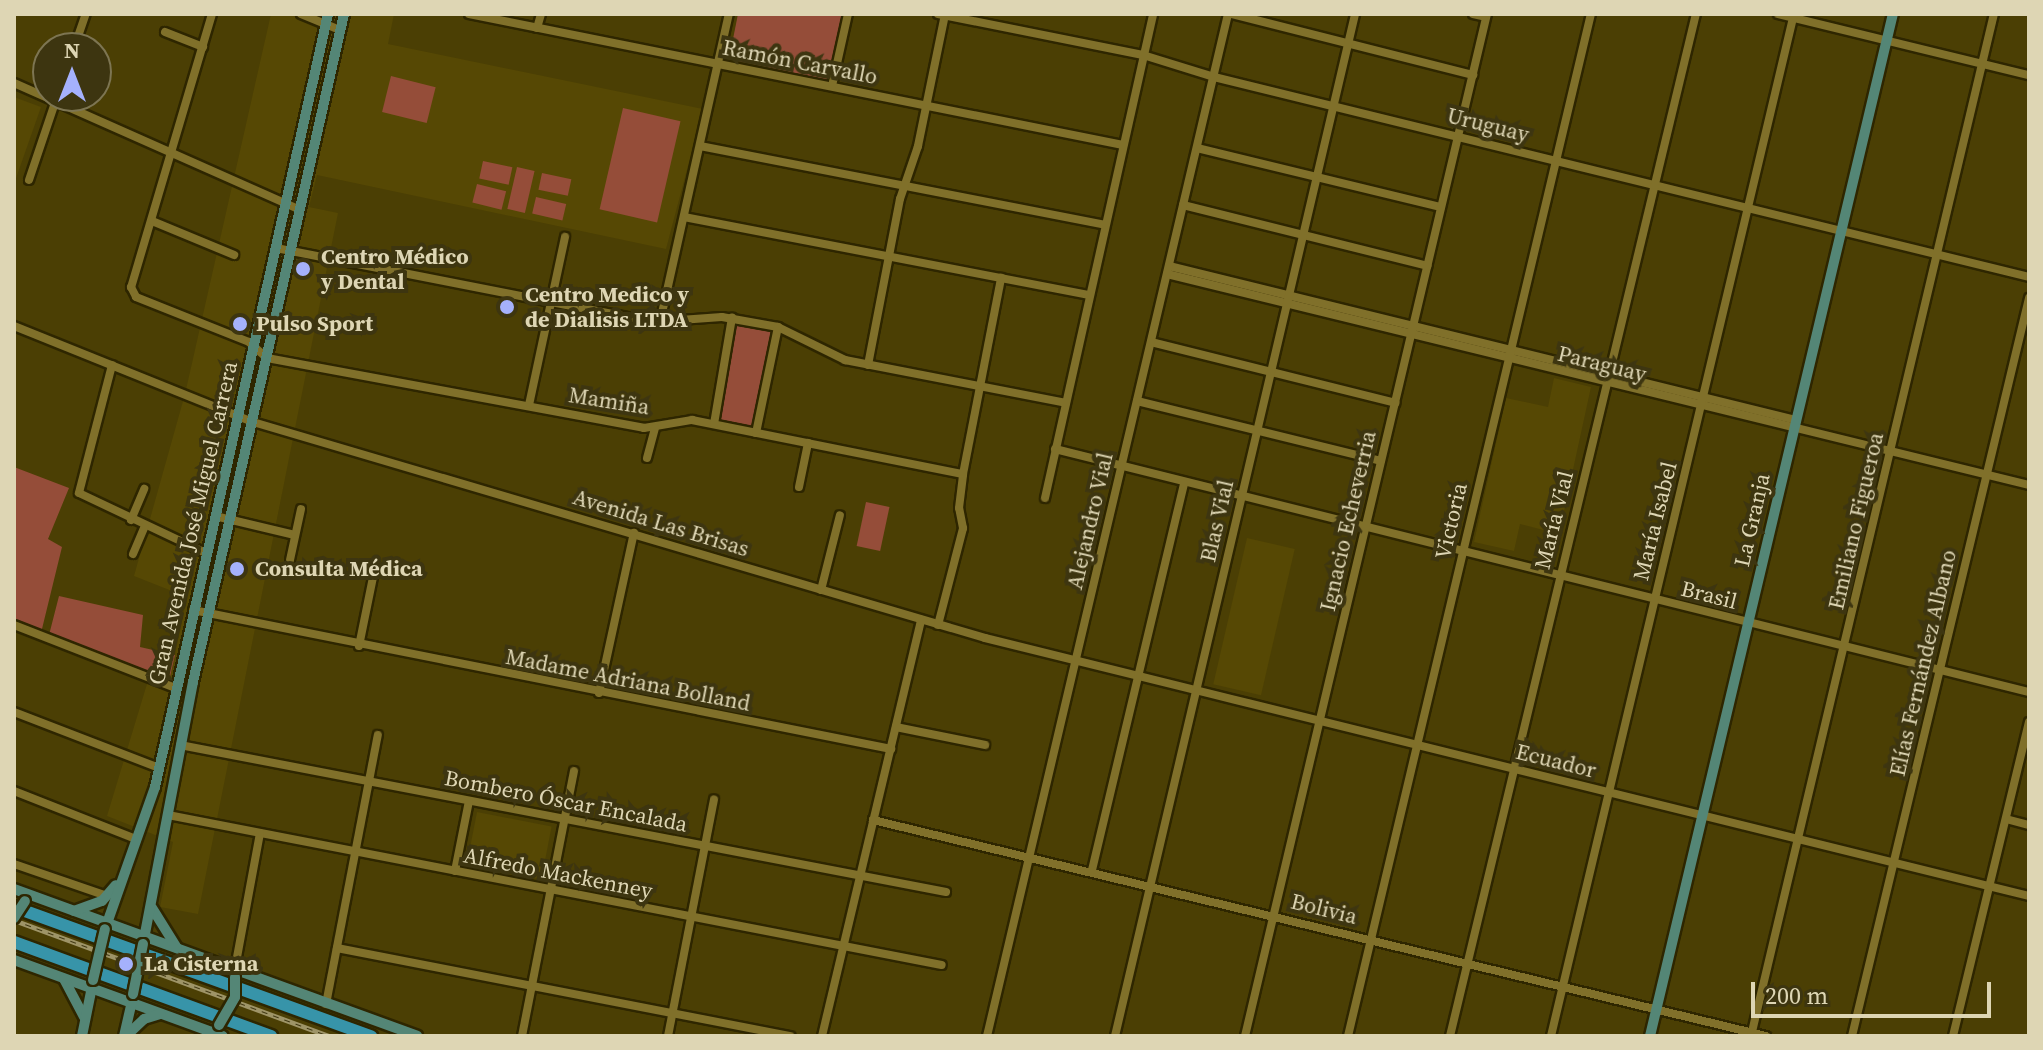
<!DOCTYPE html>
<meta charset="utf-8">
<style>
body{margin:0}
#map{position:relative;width:2043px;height:1050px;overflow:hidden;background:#4b3f04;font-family:"Source Serif 4",serif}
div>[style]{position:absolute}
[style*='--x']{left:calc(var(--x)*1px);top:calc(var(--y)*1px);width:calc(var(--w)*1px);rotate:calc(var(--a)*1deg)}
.built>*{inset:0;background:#564804;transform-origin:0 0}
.green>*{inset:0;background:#954d39;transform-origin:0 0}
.roads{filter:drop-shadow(2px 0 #2e2600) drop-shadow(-2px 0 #2e2600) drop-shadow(0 2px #2e2600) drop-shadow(0 -2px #2e2600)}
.minor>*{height:8px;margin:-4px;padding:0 4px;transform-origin:4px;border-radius:4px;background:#80702a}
.major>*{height:10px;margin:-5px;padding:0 5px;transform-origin:5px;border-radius:5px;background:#548676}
.highway>*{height:12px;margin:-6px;padding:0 6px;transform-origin:6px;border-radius:6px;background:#3794a9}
.rail>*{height:5px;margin-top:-2.5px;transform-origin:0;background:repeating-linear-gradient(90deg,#3d3510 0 6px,#9e9467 0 12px);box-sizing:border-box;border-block:2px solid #9e9467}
.bridges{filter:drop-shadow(2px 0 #2e2600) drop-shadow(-2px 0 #2e2600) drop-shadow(0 2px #2e2600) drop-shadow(0 -2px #2e2600)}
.major-bridge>*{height:10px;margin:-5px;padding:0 5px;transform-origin:5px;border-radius:5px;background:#548676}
.dots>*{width:22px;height:22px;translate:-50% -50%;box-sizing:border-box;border:4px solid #3d3510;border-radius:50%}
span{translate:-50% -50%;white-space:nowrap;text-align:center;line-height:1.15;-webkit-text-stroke:8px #3d3510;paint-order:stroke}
.street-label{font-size:22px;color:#ded6b4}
.poi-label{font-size:22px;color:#ded6b4;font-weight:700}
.left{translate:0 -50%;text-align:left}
.frame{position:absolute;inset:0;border:16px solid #ded6b4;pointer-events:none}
.north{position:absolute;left:32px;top:32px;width:80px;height:80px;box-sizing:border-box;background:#3d3510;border:2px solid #7d7552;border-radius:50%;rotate:0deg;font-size:22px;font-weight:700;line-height:32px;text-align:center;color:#ded6b4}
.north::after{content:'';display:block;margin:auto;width:28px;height:36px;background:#a5b1fc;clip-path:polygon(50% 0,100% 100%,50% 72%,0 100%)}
.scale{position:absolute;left:1751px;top:982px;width:240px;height:36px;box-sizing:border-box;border:4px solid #ded6b4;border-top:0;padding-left:10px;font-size:24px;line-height:28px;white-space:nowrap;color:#ded6b4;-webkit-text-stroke:6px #3d3510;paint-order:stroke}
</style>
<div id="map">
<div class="built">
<div style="clip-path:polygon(271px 14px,394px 14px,388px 44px,703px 109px,666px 249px,317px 175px,309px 207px,338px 213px,198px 914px,160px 907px,173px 842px,107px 816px,150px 674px,169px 681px,175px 655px,187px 597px,134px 576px,185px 394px)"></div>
<div style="clip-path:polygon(14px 97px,41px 107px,14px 184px)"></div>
<div style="clip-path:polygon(1554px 378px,1591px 387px,1559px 534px,1520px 524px,1514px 551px,1474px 542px,1506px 398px,1548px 407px)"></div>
<div style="left:1247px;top:538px;width:49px;height:150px;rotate:13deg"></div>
<div style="left:477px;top:812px;width:76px;height:54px;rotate:11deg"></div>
</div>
<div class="green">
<div style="clip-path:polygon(738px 14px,845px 14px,831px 81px,729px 59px)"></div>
<div style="left:391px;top:76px;width:46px;height:37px;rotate:14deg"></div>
<div style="left:623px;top:108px;width:59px;height:104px;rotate:13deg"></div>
<div style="left:483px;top:161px;width:30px;height:18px;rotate:12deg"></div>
<div style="left:517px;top:167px;width:18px;height:43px;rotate:13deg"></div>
<div style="left:542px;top:173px;width:30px;height:17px;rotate:12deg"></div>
<div style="left:477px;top:184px;width:30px;height:19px;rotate:14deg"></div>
<div style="left:536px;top:197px;width:31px;height:17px;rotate:13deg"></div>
<div style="left:735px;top:324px;width:39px;height:98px;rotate:10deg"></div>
<div style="clip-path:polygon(14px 467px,69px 488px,48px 539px,62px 547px,41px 633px,14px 622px)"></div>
<div style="left:866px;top:502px;width:24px;height:45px;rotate:12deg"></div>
<div style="clip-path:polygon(59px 596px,143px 615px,140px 647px,175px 655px,169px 681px,49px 635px)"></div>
</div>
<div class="roads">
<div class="minor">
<div style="--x:212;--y:14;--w:285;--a:106.5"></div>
<div style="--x:131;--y:287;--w:11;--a:63"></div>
<div style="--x:136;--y:297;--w:122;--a:21.7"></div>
<div style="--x:249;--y:342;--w:24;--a:42"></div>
<div style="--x:267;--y:358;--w:383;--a:10.5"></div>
<div style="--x:644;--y:428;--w:49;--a:-9.5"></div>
<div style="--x:692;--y:420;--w:276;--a:11.3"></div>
<div style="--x:301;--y:14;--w:42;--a:22.3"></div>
<div style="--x:469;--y:14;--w:667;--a:11.33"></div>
<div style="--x:938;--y:14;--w:209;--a:11.3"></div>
<div style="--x:1143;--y:55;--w:74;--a:17.2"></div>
<div style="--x:1214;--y:77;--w:839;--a:13.79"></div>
<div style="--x:1232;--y:14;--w:249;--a:14.2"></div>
<div style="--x:1473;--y:14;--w:13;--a:13"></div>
<div style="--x:1778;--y:14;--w:258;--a:13.7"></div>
<div style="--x:537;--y:28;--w:15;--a:-74"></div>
<div style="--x:165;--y:32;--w:41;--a:21.5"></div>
<div style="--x:74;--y:48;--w:36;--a:-71"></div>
<div style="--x:14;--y:83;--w:313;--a:23.9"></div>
<div style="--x:832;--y:86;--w:74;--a:-77.5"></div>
<div style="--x:700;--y:146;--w:413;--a:11"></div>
<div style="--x:1197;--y:148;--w:251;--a:13.6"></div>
<div style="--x:29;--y:180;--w:88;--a:-71.4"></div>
<div style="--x:1183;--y:205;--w:252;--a:14"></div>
<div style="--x:684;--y:217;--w:413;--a:10.9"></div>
<div style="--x:152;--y:221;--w:89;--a:22.5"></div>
<div style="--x:276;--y:248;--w:383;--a:11.1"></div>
<div style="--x:652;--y:322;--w:70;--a:-4.1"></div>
<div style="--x:722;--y:317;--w:57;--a:10.1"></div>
<div style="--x:778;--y:327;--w:75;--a:26.2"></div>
<div style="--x:845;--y:360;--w:225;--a:11"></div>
<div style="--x:1169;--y:266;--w:646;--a:13.8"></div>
<div style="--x:1167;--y:274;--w:887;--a:13.75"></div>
<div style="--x:660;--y:322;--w:316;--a:-77.4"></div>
<div style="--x:14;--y:326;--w:258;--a:21.9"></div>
<div style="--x:253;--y:422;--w:763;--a:16.44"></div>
<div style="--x:985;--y:638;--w:1075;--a:13.88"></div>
<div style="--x:1151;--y:342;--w:252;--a:14"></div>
<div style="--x:112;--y:365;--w:132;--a:104.5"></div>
<div style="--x:79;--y:493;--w:140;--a:25.3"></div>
<div style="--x:868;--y:365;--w:169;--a:-79.1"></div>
<div style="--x:900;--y:199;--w:56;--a:-71.2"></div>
<div style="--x:918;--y:146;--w:135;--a:-78.4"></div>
<div style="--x:1137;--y:401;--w:251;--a:13.8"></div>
<div style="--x:529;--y:405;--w:172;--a:-77.9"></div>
<div style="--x:714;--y:424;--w:108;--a:-80.4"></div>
<div style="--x:756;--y:433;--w:108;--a:-78.3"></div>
<div style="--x:1055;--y:449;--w:1004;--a:14.01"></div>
<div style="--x:647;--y:458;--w:31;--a:-75"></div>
<div style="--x:799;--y:487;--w:45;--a:-78.4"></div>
<div style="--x:1045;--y:498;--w:496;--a:-77.4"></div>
<div style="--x:215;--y:516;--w:82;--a:13.4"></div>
<div style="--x:131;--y:520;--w:34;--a:-67"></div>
<div style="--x:133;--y:554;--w:30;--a:-67"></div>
<div style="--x:290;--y:560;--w:52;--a:-77.8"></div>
<div style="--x:821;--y:590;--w:77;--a:-75.8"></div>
<div style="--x:193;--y:610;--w:712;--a:11.26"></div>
<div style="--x:14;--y:625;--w:174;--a:21.3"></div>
<div style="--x:938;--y:625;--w:100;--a:-75.5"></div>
<div style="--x:963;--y:528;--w:20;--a:-101"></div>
<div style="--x:959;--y:508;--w:34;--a:-83"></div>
<div style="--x:963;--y:474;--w:200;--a:-79"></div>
<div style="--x:359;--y:646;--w:76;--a:-78.5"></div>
<div style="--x:599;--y:693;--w:164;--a:-77.7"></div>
<div style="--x:14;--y:712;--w:155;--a:21.1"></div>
<div style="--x:896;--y:727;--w:91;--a:11.4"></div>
<div style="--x:180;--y:745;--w:780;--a:10.86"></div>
<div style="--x:14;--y:791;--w:131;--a:21.5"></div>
<div style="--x:168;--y:815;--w:788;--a:10.97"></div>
<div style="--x:2006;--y:819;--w:24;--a:15"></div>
<div style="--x:873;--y:820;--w:919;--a:13.6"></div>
<div style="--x:14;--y:864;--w:98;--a:19"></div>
<div style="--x:1092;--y:870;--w:397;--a:-76.6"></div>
<div style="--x:455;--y:871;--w:71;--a:-78.7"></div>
<div style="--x:337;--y:948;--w:462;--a:11"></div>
<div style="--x:235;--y:968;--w:137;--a:-79.5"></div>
<div style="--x:326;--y:1004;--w:274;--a:-79.1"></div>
<div style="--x:522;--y:1036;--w:270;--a:-78.9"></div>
<div style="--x:668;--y:1036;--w:241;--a:-79"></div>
<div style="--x:822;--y:1036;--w:428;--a:-76.6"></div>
<div style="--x:987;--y:1036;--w:1050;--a:-76.73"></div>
<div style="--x:1115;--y:1036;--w:1050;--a:-76.78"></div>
<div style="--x:1245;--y:1036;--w:1050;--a:-76.68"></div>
<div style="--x:1348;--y:1036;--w:1050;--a:-76.63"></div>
<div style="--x:1450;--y:1036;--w:1051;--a:-76.47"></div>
<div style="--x:1551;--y:1036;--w:1050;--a:-76.63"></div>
<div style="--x:1751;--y:1036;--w:1050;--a:-76.63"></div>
<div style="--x:1852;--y:1036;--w:759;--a:-76.51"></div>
<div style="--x:1953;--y:1036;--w:323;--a:-76.4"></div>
</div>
<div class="major">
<div style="--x:14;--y:889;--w:429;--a:20"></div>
<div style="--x:152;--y:908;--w:47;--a:58"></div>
<div style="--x:74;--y:911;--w:30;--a:-20"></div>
<div style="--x:102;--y:901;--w:21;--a:-49"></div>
<div style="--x:105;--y:929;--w:151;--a:-70.6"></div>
<div style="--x:155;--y:787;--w:792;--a:-77.38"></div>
<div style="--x:143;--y:944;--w:267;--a:-79.2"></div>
<div style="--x:193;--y:682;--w:685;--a:-77.26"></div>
<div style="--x:14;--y:960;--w:222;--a:20"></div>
<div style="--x:64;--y:979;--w:43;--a:62.2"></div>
<div style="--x:82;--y:1036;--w:55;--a:-78.5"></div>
<div style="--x:124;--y:1036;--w:37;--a:-77"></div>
<div style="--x:126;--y:1036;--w:25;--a:-43"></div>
<div style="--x:144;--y:1019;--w:17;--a:-17"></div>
<div style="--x:1650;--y:1036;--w:1050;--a:-76.63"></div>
</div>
<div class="highway">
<div style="--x:14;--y:907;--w:380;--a:19.9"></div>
<div style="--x:14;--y:942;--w:274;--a:20.1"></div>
</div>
</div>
<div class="rail">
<div style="--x:14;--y:920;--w:336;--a:20.2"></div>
</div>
<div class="bridges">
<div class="major-bridge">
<div style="--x:14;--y:918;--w:20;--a:-57"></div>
<div style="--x:93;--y:980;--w:52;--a:-76.8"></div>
<div style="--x:133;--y:994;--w:51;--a:-78.7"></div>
<div style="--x:219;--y:1025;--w:32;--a:-60"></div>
<div style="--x:235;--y:997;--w:20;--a:-90"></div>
</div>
</div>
<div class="dots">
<div style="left:303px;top:269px;background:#a5b1fc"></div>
<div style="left:507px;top:307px;background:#a5b1fc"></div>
<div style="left:240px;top:324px;background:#a5b1fc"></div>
<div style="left:237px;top:569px;background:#a5b1fc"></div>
<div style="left:126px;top:964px;background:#a5b1fc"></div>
</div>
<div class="street-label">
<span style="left:800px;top:62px;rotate:11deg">Ramón Carvallo</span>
<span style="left:1488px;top:125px;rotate:14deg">Uruguay</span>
<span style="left:1602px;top:364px;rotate:14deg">Paraguay</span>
<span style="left:609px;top:401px;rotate:9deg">Mamiña</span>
<span style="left:1554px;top:520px;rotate:-76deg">María Vial</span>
<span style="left:1752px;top:520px;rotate:-77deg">La Granja</span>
<span style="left:1090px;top:521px;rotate:-77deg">Alejandro Vial</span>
<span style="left:1217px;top:521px;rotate:-77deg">Blas Vial</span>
<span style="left:1348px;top:521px;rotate:-77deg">Ignacio Echeverria</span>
<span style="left:1451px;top:521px;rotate:-77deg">Victoria</span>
<span style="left:1655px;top:521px;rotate:-76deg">María Isabel</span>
<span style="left:1856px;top:521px;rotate:-77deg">Emiliano Figueroa</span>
<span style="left:193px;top:523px;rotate:-77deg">Gran Avenida José Miguel Carrera</span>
<span style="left:661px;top:523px;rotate:17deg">Avenida Las Brisas</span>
<span style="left:1709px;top:595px;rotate:14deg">Brasil</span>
<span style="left:1923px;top:663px;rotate:-77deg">Elías Fernández Albano</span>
<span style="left:628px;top:680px;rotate:11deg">Madame Adriana Bolland</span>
<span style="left:1556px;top:761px;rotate:14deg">Ecuador</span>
<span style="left:566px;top:801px;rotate:11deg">Bombero Óscar Encalada</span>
<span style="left:558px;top:873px;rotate:11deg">Alfredo Mackenney</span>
<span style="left:1324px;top:909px;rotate:14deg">Bolivia</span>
</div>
<div class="poi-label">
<span class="left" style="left:321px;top:269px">Centro Médico<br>y Dental</span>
<span class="left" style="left:525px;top:307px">Centro Medico y<br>de Dialisis LTDA</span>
<span class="left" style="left:256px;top:324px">Pulso Sport</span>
<span class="left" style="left:255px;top:569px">Consulta Médica</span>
<span class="left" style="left:144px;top:964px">La Cisterna</span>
</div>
<div class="frame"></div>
<div class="north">N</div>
<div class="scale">200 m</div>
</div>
